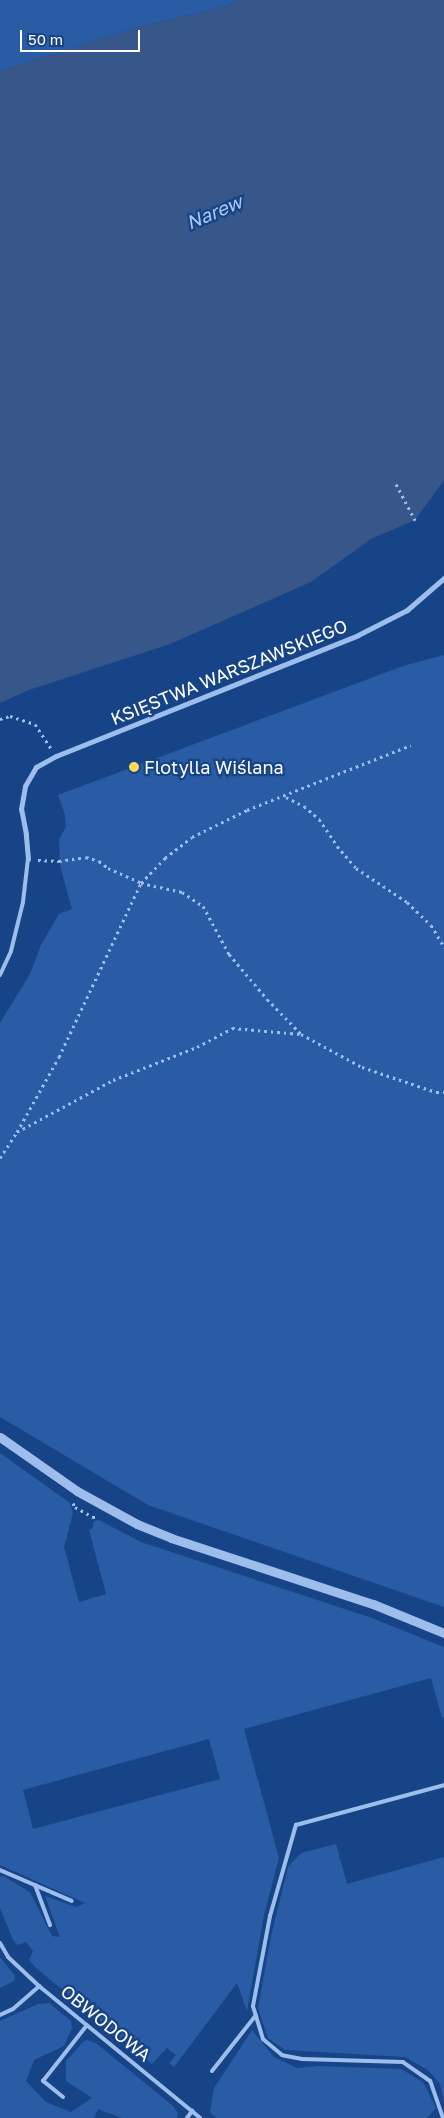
<!DOCTYPE html>
<meta charset="utf-8">
<style>
body{margin:0}
#map{position:relative;width:444px;height:2118px;overflow:hidden;background:#174387;font-family:"Golos Text",sans-serif}
div>[style]{position:absolute}
[style*='--x']{left:calc(var(--x)*1px);top:calc(var(--y)*1px);width:calc(var(--w)*1px);rotate:calc(var(--a)*1deg)}
.green>*{inset:0;background:#2a5ca5}
.water>*{inset:0;background:#37578a}
.path>*{height:3px;margin-top:-1.5px;transform-origin:0;background:repeating-linear-gradient(90deg,#9dbeed 0 2.5px,transparent 0 6.5px)}
.service>*{height:4px;margin:-2px;padding:0 2px;transform-origin:2px;border-radius:2px;background:#9dbeed}
.minor>*{height:5px;margin:-2.5px;padding:0 2.5px;transform-origin:2.5px;border-radius:2.5px;background:#9dbeed}
.tertiary>*{height:9px;margin:-4.5px;padding:0 4.5px;transform-origin:4.5px;border-radius:4.5px;background:#9dbeed}
.dots>*{width:14px;height:14px;translate:-50% -50%;box-sizing:border-box;border:2px solid #174387;border-radius:50%}
span{translate:-50% -50%;white-space:nowrap;text-align:center;line-height:1.15;-webkit-text-stroke:4.5px #174387;paint-order:stroke}
.street-label{font-size:18px;color:#fff}
.poi-label{font-size:18px;color:#fff}
.left{translate:0 -50%;text-align:left}
.water-label{font-size:19px;color:#a9c8f5;font-style:italic}
.scale{position:absolute;left:20px;top:30px;width:120px;height:22px;box-sizing:border-box;border:2px solid #fff;border-top:0;padding-left:6px;font-size:15px;line-height:18px;white-space:nowrap;color:#fff;-webkit-text-stroke:4px #174387;paint-order:stroke}
</style>
<div id="map">
<div class="green">
<div style="clip-path:polygon(0 0,240px 0,226px 6px,136px 28px,0 71px)"></div>
<div style="clip-path:polygon(444px 655px,444px 1607px,148px 1505px,0 1417px,0 1023px,30px 974px,41px 945px,59px 914px,72px 909px,60px 866px,59px 839px,66px 827px,65px 815px,58px 795px,403px 666px)"></div>
<div style="clip-path:polygon(evenodd,0 1453px,70px 1503px,73px 1513px,64px 1547px,79px 1602px,106px 1594px,89px 1530px,93px 1528px,94px 1521px,99px 1520px,141px 1542px,372px 1618px,444px 1647px,444px 1717px,442px 1718px,431px 1678px,244px 1729px,279px 1858px,264px 1915px,247px 2011px,237px 1983px,174px 2067px,169px 2063px,176px 2055px,167px 2048px,152px 2064px,35px 1967px,29px 1960px,33px 1951px,26px 1942px,17px 1945px,13px 1940px,0 1908px,0 1877px,3px 1876px,30px 1892px,52px 1936px,60px 1937px,45px 1896px,76px 1907px,85px 1903px,0 1865px,0 1453px,209px 1739px,220px 1779px,33px 1829px,23px 1790px,209px 1739px)"></div>
<div style="clip-path:polygon(336px 1844px,347px 1884px,444px 1857px,444px 2104px,440px 2084px,428px 2070px,405px 2057px,285px 2050px,268px 2038px,258px 2008px,271px 1936px,288px 1867px,301px 1853px)"></div>
<div style="clip-path:polygon(0 1957px,15px 1976px,14px 1981px,0 1988px)"></div>
<div style="clip-path:polygon(49px 2003px,71px 2021px,72px 2028px,64px 2046px,34px 2060px,26px 2081px,46px 2102px,71px 2112px,92px 2098px,66px 2081px,66px 2061px,83px 2042px,87px 2040px,96px 2043px,173px 2106px,178px 2113px,177px 2118px,122px 2118px,98px 2109px,94px 2118px,0 2118px,0 2021px,38px 2004px)"></div>
<div style="clip-path:polygon(252px 2030px,274px 2057px,297px 2068px,319px 2066px,401px 2069px,423px 2082px,436px 2108px,427px 2118px,216px 2118px,210px 2112px,214px 2088px)"></div>
</div>
<div class="water">
<div style="clip-path:polygon(240px 0,444px 0,444px 480px,415px 520px,371px 539px,311px 582px,170px 644px,29px 690px,0 703px,0 71px,136px 28px,226px 6px)"></div>
</div>
<div class="path">
<div style="--x:396;--y:484;--w:41;--a:62.2"></div>
<div style="--x:0;--y:719;--w:10;--a:-17"></div>
<div style="--x:10;--y:716;--w:26;--a:18"></div>
<div style="--x:35;--y:724;--w:30;--a:57"></div>
<div style="--x:286;--y:797;--w:20;--a:27"></div>
<div style="--x:304;--y:806;--w:20;--a:41"></div>
<div style="--x:319;--y:819;--w:32;--a:56"></div>
<div style="--x:337;--y:846;--w:29;--a:49"></div>
<div style="--x:356;--y:868;--w:61;--a:33.7"></div>
<div style="--x:407;--y:902;--w:33;--a:44"></div>
<div style="--x:431;--y:925;--w:26;--a:59"></div>
<div style="--x:38;--y:860;--w:21;--a:3"></div>
<div style="--x:59;--y:861;--w:27;--a:-8"></div>
<div style="--x:86;--y:857;--w:14;--a:17"></div>
<div style="--x:99;--y:861;--w:11;--a:38"></div>
<div style="--x:108;--y:868;--w:36;--a:24"></div>
<div style="--x:141;--y:883;--w:42;--a:12.4"></div>
<div style="--x:182;--y:892;--w:25;--a:34"></div>
<div style="--x:203;--y:906;--w:55;--a:61.6"></div>
<div style="--x:229;--y:954;--w:59;--a:49.8"></div>
<div style="--x:267;--y:999;--w:49;--a:45.8"></div>
<div style="--x:301;--y:1034;--w:69;--a:28.4"></div>
<div style="--x:362;--y:1067;--w:78;--a:18.7"></div>
<div style="--x:436;--y:1092;--w:8;--a:0"></div>
<div style="--x:17;--y:1132;--w:86;--a:-60.8"></div>
<div style="--x:59;--y:1057;--w:192;--a:-64.8"></div>
<div style="--x:141;--y:883;--w:35;--a:-46"></div>
<div style="--x:165;--y:858;--w:34;--a:-38"></div>
<div style="--x:192;--y:837;--w:61;--a:-26.1"></div>
<div style="--x:247;--y:810;--w:176;--a:-21.6"></div>
<div style="--x:0;--y:1158;--w:31;--a:-57"></div>
<div style="--x:17;--y:1132;--w:109;--a:-28.4"></div>
<div style="--x:113;--y:1080;--w:90;--a:-21.4"></div>
<div style="--x:197;--y:1047;--w:40;--a:-28"></div>
<div style="--x:232;--y:1028;--w:69;--a:5"></div>
<div style="--x:73;--y:1503;--w:4;--a:63"></div>
<div style="--x:75;--y:1507;--w:21;--a:29"></div>
<div style="--x:93;--y:1517;--w:6;--a:0"></div>
</div>
<div class="service">
<div style="--x:0;--y:975;--w:26;--a:-65"></div>
<div style="--x:11;--y:951;--w:50;--a:-76.2"></div>
<div style="--x:23;--y:902;--w:43;--a:-83.4"></div>
<div style="--x:0;--y:1870;--w:78;--a:23.3"></div>
<div style="--x:35;--y:1885;--w:43;--a:69.4"></div>
<div style="--x:0;--y:1943;--w:16;--a:60"></div>
<div style="--x:8;--y:1957;--w:42;--a:43.1"></div>
<div style="--x:39;--y:1986;--w:208;--a:39.3"></div>
<div style="--x:0;--y:2015;--w:14;--a:-25"></div>
<div style="--x:13;--y:2009;--w:35;--a:-41"></div>
<div style="--x:212;--y:2071;--w:71;--a:-51.8"></div>
<div style="--x:63;--y:2097;--w:26;--a:-141"></div>
<div style="--x:43;--y:2081;--w:71;--a:-51.8"></div>
<div style="--x:187;--y:2118;--w:9;--a:-54"></div>
<div style="--x:443;--y:2118;--w:39;--a:-109"></div>
<div style="--x:430;--y:2081;--w:33;--a:-145"></div>
<div style="--x:403;--y:2062;--w:101;--a:-178.3"></div>
<div style="--x:302;--y:2059;--w:20;--a:-169"></div>
<div style="--x:282;--y:2055;--w:25;--a:-140"></div>
<div style="--x:263;--y:2039;--w:34;--a:-107"></div>
<div style="--x:253;--y:2006;--w:92;--a:-79.3"></div>
<div style="--x:270;--y:1916;--w:95;--a:-74.1"></div>
<div style="--x:296;--y:1825;--w:153;--a:-15.1"></div>
</div>
<div class="minor">
<div style="--x:28;--y:859;--w:25;--a:-95"></div>
<div style="--x:26;--y:834;--w:25;--a:-101"></div>
<div style="--x:21;--y:809;--w:23;--a:-80"></div>
<div style="--x:25;--y:786;--w:22;--a:-60"></div>
<div style="--x:36;--y:767;--w:23;--a:-29"></div>
<div style="--x:56;--y:756;--w:325;--a:-21.8"></div>
<div style="--x:358;--y:635;--w:55;--a:-27"></div>
<div style="--x:407;--y:610;--w:49;--a:-40.9"></div>
</div>
<div class="tertiary">
<div style="--x:0;--y:1437;--w:94;--a:35"></div>
<div style="--x:77;--y:1491;--w:68;--a:28.8"></div>
<div style="--x:137;--y:1524;--w:37;--a:22"></div>
<div style="--x:171;--y:1538;--w:213;--a:18.1"></div>
<div style="--x:373;--y:1604;--w:77;--a:22.2"></div>
</div>
<div class="dots">
<div style="left:134px;top:767px;background:#ffd75a"></div>
</div>
<div class="street-label">
<span style="left:229px;top:672px;rotate:-22deg">KSIĘSTWA WARSZAWSKIEGO</span>
<span style="left:106px;top:2023px;rotate:39deg">OBWODOWA</span>
</div>
<div class="poi-label">
<span class="left" style="left:144px;top:767px">Flotylla Wiślana</span>
</div>
<div class="water-label">
<span style="left:214px;top:212px;rotate:-23deg">Narew</span>
</div>
<div class="scale">50 m</div>
</div>
